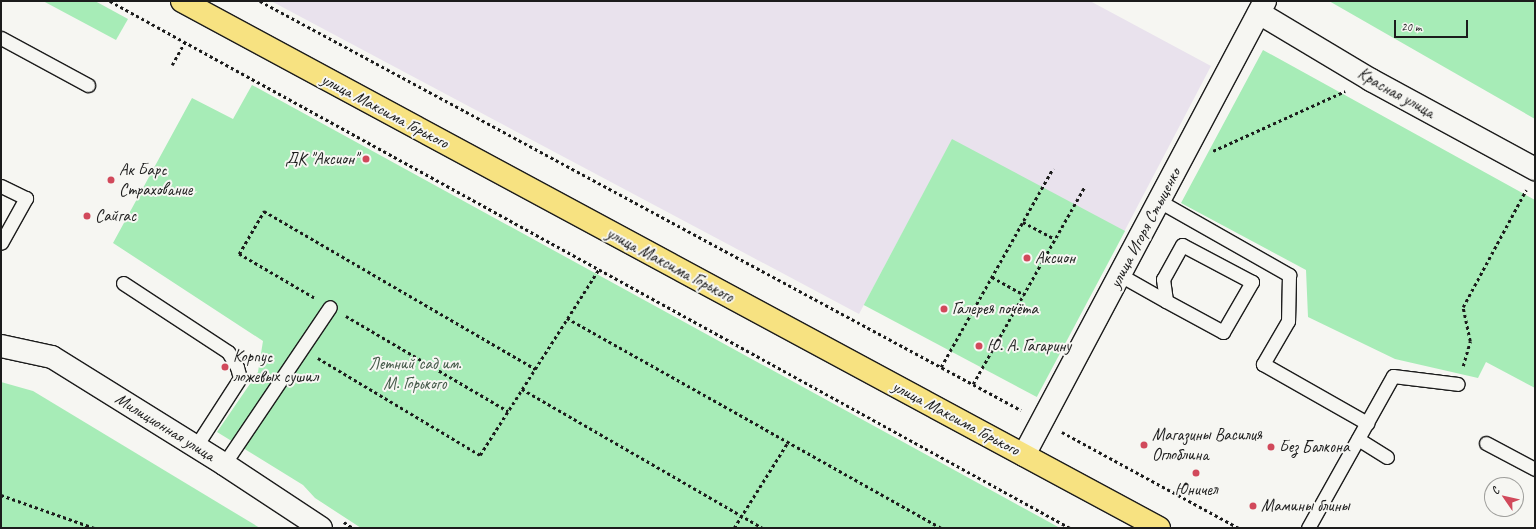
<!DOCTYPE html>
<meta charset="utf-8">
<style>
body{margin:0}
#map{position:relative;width:1536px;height:529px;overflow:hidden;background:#f6f6f2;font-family:Caveat,sans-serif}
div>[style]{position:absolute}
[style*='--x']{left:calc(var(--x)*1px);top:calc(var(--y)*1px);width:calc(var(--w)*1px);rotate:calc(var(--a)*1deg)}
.built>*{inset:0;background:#e9e2ed}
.green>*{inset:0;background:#a7ecb7;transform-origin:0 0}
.path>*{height:2.5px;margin-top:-1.25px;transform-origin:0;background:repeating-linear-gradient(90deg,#1c1c1c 0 3px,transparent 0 6px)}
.roads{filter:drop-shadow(1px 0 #1c1c1c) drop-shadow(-1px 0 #1c1c1c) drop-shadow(0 1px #1c1c1c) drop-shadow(0 -1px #1c1c1c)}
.service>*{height:13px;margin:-6.5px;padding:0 6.5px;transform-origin:6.5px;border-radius:6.5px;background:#f6f6f2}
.minor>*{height:22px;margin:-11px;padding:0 11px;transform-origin:11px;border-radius:11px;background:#f6f6f2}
.tertiary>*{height:22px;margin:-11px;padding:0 11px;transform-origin:11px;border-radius:11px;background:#f6f6f2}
.primary>*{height:22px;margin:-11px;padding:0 11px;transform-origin:11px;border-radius:11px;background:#f7e281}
.dots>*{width:11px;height:11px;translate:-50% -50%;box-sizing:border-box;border:2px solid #f6f6f2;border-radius:50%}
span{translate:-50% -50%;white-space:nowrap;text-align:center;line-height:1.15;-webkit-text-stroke:4px #f6f6f2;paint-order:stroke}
.street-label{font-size:17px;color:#1c1c1c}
.poi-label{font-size:17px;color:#1c1c1c}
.right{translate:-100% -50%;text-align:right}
.left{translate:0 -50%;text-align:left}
.park-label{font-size:17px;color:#465a4a}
.frame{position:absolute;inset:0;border:2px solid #1c1c1c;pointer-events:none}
.north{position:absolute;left:1484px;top:477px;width:40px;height:40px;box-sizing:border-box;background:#f6f6f2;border:1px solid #9f9f9c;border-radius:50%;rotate:304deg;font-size:11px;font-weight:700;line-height:16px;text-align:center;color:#1c1c1c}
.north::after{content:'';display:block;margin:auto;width:14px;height:18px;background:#d1495b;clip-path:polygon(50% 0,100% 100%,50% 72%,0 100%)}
.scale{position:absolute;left:1394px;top:20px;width:74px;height:18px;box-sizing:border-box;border:2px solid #1c1c1c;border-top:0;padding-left:5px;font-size:12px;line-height:14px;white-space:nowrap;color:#1c1c1c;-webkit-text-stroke:3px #f6f6f2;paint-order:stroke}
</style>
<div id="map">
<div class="built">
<div style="clip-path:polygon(271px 1px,1090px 1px,1211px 66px,1124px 232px,952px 140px,859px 314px)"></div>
</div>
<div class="green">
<div style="clip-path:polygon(43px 1px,95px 1px,128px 19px,116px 40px)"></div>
<div style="clip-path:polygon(1329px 1px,1535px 1px,1535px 119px,1439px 64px)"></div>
<div style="clip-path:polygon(1263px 50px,1535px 200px,1535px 388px,1486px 362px,1478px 378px,1395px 359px,1308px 317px,1306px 270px,1181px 203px)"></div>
<div style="clip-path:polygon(252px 85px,1060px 528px,361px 528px,315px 498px,303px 485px,217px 432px,258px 372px,263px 341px,113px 243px,192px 98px,233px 119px)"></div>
<div style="left:952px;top:139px;width:196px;height:188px;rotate:28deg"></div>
<div style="clip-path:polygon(1px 382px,33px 391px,260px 528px,1px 528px)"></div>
</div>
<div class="path">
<div style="--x:110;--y:1;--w:1095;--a:28.76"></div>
<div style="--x:260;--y:1;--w:864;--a:28.26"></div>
<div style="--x:172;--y:65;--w:26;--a:-61"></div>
<div style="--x:1213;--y:151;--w:145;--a:-24.4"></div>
<div style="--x:1023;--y:222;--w:36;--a:28"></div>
<div style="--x:992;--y:277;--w:37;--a:29"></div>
<div style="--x:314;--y:298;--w:87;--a:-149.6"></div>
<div style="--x:239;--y:254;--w:50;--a:-59.8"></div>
<div style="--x:264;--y:211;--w:314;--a:30.2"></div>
<div style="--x:346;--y:316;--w:188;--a:30.4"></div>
<div style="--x:567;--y:318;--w:429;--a:29.3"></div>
<div style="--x:318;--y:358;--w:189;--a:30.9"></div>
<div style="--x:480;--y:455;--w:221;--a:-57.4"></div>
<div style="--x:1463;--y:366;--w:26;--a:-74"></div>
<div style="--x:1470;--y:341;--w:35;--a:-102"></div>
<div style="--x:1463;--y:307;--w:133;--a:-61.7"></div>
<div style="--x:941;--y:367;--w:228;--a:-60.6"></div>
<div style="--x:973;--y:384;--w:227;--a:-60.5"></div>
<div style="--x:522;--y:389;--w:278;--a:30"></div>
<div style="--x:1062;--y:432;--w:201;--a:28.5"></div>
<div style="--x:1;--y:495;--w:99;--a:19.5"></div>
<div style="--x:344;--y:522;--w:11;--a:34"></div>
<div style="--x:734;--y:528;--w:102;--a:-57.9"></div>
</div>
<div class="roads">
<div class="service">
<div style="--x:1;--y:38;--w:99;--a:28.4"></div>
<div style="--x:1;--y:186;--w:28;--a:26"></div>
<div style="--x:26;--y:198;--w:51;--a:119.1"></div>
<div style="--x:1159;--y:201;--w:150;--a:29.6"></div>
<div style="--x:1289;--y:275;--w:46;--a:91.2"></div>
<div style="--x:1288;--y:321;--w:50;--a:120.2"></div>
<div style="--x:1263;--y:364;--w:120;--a:29.6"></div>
<div style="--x:1120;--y:275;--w:53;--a:29.5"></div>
<div style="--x:1166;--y:301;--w:65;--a:28.5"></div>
<div style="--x:1223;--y:332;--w:58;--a:-59.9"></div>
<div style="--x:1252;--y:282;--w:79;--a:-152.1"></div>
<div style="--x:1182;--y:245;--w:39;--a:119"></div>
<div style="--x:1163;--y:279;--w:22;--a:82"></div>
<div style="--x:123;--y:283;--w:126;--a:33.3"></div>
<div style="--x:228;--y:352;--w:17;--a:59"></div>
<div style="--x:237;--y:367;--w:11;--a:75"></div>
<div style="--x:240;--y:378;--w:81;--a:122.9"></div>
<div style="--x:1358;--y:439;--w:34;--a:32"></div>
<div style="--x:1486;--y:443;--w:55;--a:28"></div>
<div style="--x:224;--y:464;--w:189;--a:-56"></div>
<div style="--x:1308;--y:528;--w:174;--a:-60.8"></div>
<div style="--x:1393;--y:376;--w:65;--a:7"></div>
</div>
<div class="minor">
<div style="--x:1259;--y:13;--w:131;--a:30.9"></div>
<div style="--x:1371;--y:80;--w:187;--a:28.5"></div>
<div style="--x:1024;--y:455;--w:514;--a:-62.04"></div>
</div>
<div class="tertiary">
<div style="--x:1;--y:346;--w:52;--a:12.2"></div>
<div style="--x:52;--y:357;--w:203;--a:31.9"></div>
<div style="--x:224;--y:464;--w:116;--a:33.4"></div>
</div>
<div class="primary">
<div style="--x:182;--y:1;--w:1110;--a:28.34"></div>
</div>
</div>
<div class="dots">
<div style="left:366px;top:159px;background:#d1495b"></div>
<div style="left:111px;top:180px;background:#d1495b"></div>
<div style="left:87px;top:216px;background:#d1495b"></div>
<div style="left:1027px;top:258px;background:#d1495b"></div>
<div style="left:944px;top:309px;background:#d1495b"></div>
<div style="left:979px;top:346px;background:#d1495b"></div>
<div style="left:225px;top:367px;background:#d1495b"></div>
<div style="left:1144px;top:445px;background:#d1495b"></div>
<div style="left:1271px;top:447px;background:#d1495b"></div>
<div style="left:1196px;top:473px;background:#d1495b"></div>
<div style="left:1253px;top:506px;background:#d1495b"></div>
</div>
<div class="street-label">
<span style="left:1396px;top:93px;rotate:29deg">Красная улица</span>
<span style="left:385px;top:111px;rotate:28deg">улица Максима Горького</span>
<span style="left:1145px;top:228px;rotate:-62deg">улица Игоря Стыценко</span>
<span style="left:670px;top:265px;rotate:28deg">улица Максима Горького</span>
<span style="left:956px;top:418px;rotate:28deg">улица Максима Горького</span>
<span style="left:165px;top:427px;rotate:32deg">Милиционная улица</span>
</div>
<div class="poi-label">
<span class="right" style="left:358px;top:159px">ДК "Аксион"</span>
<span class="left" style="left:119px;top:180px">Ак Барс<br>Страхование</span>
<span class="left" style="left:95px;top:216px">Сайгас</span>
<span class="left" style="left:1035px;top:258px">Аксион</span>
<span class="left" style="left:952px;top:309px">Галерея почёта</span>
<span class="left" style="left:987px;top:346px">Ю. А. Гагарину</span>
<span class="left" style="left:233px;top:367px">Корпус<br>ложевых сушил</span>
<span class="left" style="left:1152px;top:445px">Магазины Василия<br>Оглоблина</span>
<span class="left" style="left:1279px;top:447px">Без Балкона</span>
<span style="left:1196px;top:490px">Юничел</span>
<span class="left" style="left:1261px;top:506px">Мамины блины</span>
</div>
<div class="park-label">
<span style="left:415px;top:374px">Летний сад им.<br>М. Горького</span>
</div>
<div class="frame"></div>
<div class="north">С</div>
<div class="scale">20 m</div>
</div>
